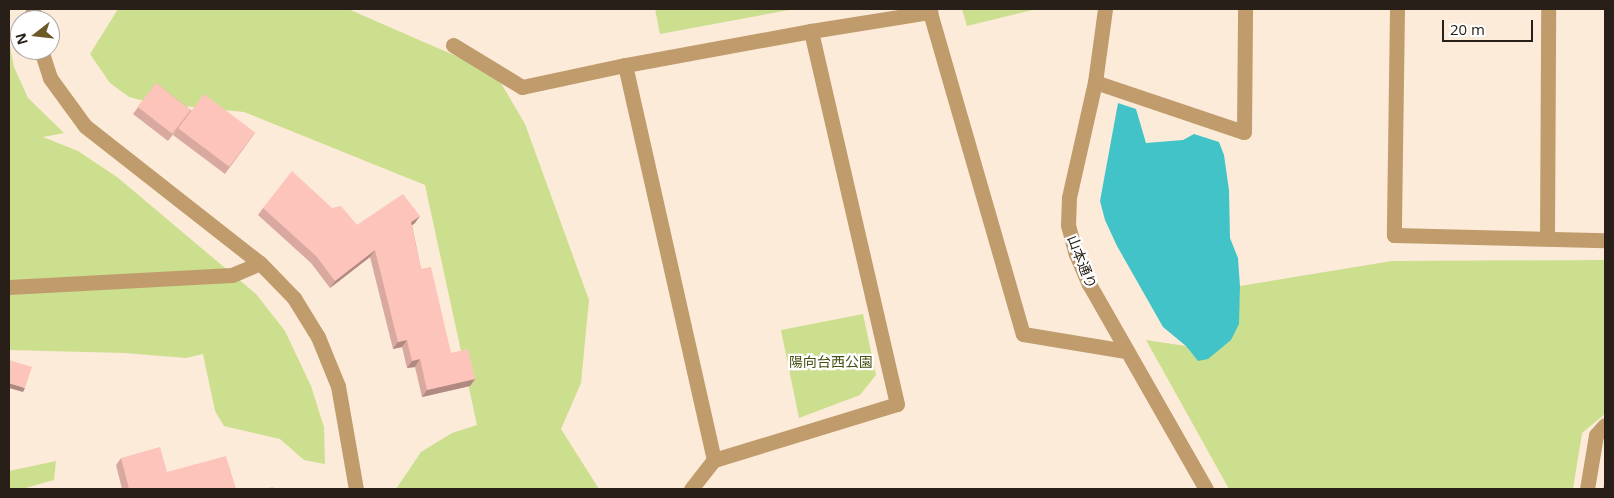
<!DOCTYPE html>
<meta charset="utf-8">
<style>
body{margin:0}
#map{position:relative;width:1614px;height:498px;overflow:hidden;background:#fcebd9;font-family:"Open Sans","Noto Sans JP",sans-serif}
div>[style]{position:absolute}
[style*='--x']{left:calc(var(--x)*1px);top:calc(var(--y)*1px);width:calc(var(--w)*1px);rotate:calc(var(--a)*1deg)}
.green>*{inset:0;background:#ccdf8e}
.water>*{inset:0;background:#41c3c7}
.minor>*{height:15px;margin:-7.5px;padding:0 7.5px;transform-origin:7.5px;border-radius:7.5px;background:#c09c6c}
.wall>*{inset:0;background:#d9a9a0}
.shaded-wall>*{inset:0;background:#b08982}
.building>*{inset:0;background:#fcc4ba;transform-origin:0 0}
span{translate:-50% -50%;white-space:nowrap;text-align:center;line-height:1.15;-webkit-text-stroke:4.5px #fff;paint-order:stroke}
.street-label{font-size:14px;color:#282018}
.park-label{font-size:14px;color:#455013}
.frame{position:absolute;inset:0;border:10px solid #282018;pointer-events:none}
.north{position:absolute;left:10px;top:10px;width:50px;height:50px;box-sizing:border-box;background:#fff;border:1px solid #a9a6a3;border-radius:50%;rotate:254deg;font-size:14px;font-weight:700;line-height:20px;text-align:center;color:#282018}
.north::after{content:'';display:block;margin:auto;width:18px;height:22px;background:#6d5928;clip-path:polygon(50% 0,100% 100%,50% 72%,0 100%)}
.scale{position:absolute;left:1442px;top:20px;width:91px;height:22px;box-sizing:border-box;border:2px solid #282018;border-top:0;padding-left:6px;font-size:15px;line-height:18px;white-space:nowrap;color:#282018;-webkit-text-stroke:4px #fff;paint-order:stroke}
</style>
<div id="map">
<div class="green">
<div style="clip-path:polygon(118px 9px,348px 9px,495px 73px,525px 124px,589px 300px,581px 383px,561px 429px,599px 489px,396px 489px,421px 452px,452px 433px,477px 425px,425px 185px,244px 112px,152px 103px,129px 97px,110px 83px,90px 54px)"></div>
<div style="clip-path:polygon(655px 9px,795px 9px,660px 34px)"></div>
<div style="clip-path:polygon(962px 9px,1037px 9px,967px 26px)"></div>
<div style="clip-path:polygon(9px 41px,14px 67px,28px 98px,64px 133px,43px 137px,78px 151px,117px 177px,256px 294px,285px 331px,311px 386px,324px 427px,325px 464px,304px 460px,280px 439px,224px 426px,215px 411px,203px 354px,186px 358px,125px 353px,9px 350px)"></div>
<div style="clip-path:polygon(1605px 260px,1605px 414px,1582px 433px,1573px 489px,1229px 489px,1146px 340px,1186px 346px,1198px 361px,1238px 324px,1240px 286px,1392px 261px)"></div>
<div style="clip-path:polygon(863px 314px,876px 375px,860px 395px,799px 418px,781px 330px)"></div>
<div style="clip-path:polygon(56px 461px,54px 480px,22px 489px,9px 489px,9px 471px)"></div>
</div>
<div class="water">
<div style="clip-path:polygon(1118px 103px,1136px 109px,1146px 143px,1183px 140px,1194px 134px,1219px 142px,1224px 155px,1229px 190px,1230px 238px,1238px 258px,1240px 286px,1239px 324px,1231px 340px,1208px 359px,1198px 361px,1186px 346px,1163px 327px,1117px 246px,1105px 220px,1100px 201px)"></div>
</div>
<div class="minor">
<div style="--x:929;--y:9;--w:338;--a:73.9"></div>
<div style="--x:1023;--y:334;--w:104;--a:9.4"></div>
<div style="--x:1105;--y:9;--w:74;--a:97.8"></div>
<div style="--x:1095;--y:82;--w:118;--a:102.7"></div>
<div style="--x:1069;--y:197;--w:28;--a:92"></div>
<div style="--x:1068;--y:225;--w:30;--a:75"></div>
<div style="--x:1076;--y:254;--w:33;--a:67"></div>
<div style="--x:1089;--y:284;--w:236;--a:60.3"></div>
<div style="--x:1397;--y:9;--w:226;--a:90.8"></div>
<div style="--x:1394;--y:235;--w:211;--a:1.4"></div>
<div style="--x:32;--y:20;--w:11;--a:-85"></div>
<div style="--x:811;--y:31;--w:121;--a:-9.1"></div>
<div style="--x:453;--y:45;--w:81;--a:31.3"></div>
<div style="--x:522;--y:87;--w:105;--a:-12.1"></div>
<div style="--x:41;--y:50;--w:29;--a:72"></div>
<div style="--x:50;--y:78;--w:59;--a:53.9"></div>
<div style="--x:85;--y:126;--w:222;--a:38.1"></div>
<div style="--x:260;--y:263;--w:49;--a:45.8"></div>
<div style="--x:294;--y:298;--w:46;--a:58.4"></div>
<div style="--x:318;--y:337;--w:53;--a:67.8"></div>
<div style="--x:338;--y:386;--w:105;--a:80.1"></div>
<div style="--x:1095;--y:82;--w:157;--a:18.6"></div>
<div style="--x:1244;--y:132;--w:123;--a:-89.5"></div>
<div style="--x:1547;--y:238;--w:229;--a:-89.7"></div>
<div style="--x:9;--y:287;--w:223;--a:-3.1"></div>
<div style="--x:232;--y:275;--w:30;--a:-23"></div>
<div style="--x:691;--y:489;--w:37;--a:-52"></div>
<div style="--x:714;--y:460;--w:191;--a:-17"></div>
<div style="--x:897;--y:404;--w:383;--a:-103"></div>
<div style="--x:811;--y:31;--w:189;--a:169.6"></div>
<div style="--x:625;--y:65;--w:405;--a:77.3"></div>
<div style="--x:1587;--y:489;--w:55;--a:-80.5"></div>
<div style="--x:1596;--y:435;--w:13;--a:-48"></div>
</div>
<div class="wall">
<div style="clip-path:polygon(156px 83px,191px 110px,255px 133px,225px 174px,173px 135px,177px 129px,168px 141px,133px 114px)"></div>
<div style="clip-path:polygon(263px 208px,332px 208px,357px 225px,415px 223px,412px 225px,421px 269px,451px 353px,475px 379px,470px 386px,422px 397px,415px 367px,407px 368px,402px 347px,393px 349px,370px 257px,330px 288px,311px 263px,258px 215px)"></div>
<div style="clip-path:polygon(121px 458px,167px 472px,236px 489px,122px 489px,116px 465px)"></div>
<div style="clip-path:polygon(1605px 481px,1605px 489px,1603px 489px)"></div>
</div>
<div class="shaded-wall">
<div style="clip-path:polygon(420px 216px,415px 223px,406px 230px,411px 222px)"></div>
<div style="clip-path:polygon(375px 250px,370px 257px,330px 288px,335px 281px)"></div>
<div style="clip-path:polygon(407px 340px,402px 347px,393px 349px,398px 342px)"></div>
<div style="clip-path:polygon(420px 359px,415px 367px,407px 368px,412px 361px)"></div>
<div style="clip-path:polygon(475px 379px,470px 386px,422px 397px,427px 390px)"></div>
<div style="clip-path:polygon(9px 383px,25px 388px,23px 392px,9px 388px)"></div>
</div>
<div class="building">
<div style="left:156px;top:83px;width:44px;height:30px;rotate:38deg"></div>
<div style="left:204px;top:94px;width:64px;height:43px;rotate:37deg"></div>
<div style="clip-path:polygon(292px 171px,332px 208px,341px 206px,357px 225px,403px 194px,420px 216px,411px 222px,421px 269px,431px 267px,451px 353px,468px 349px,475px 379px,427px 390px,420px 359px,412px 361px,407px 340px,398px 342px,375px 250px,335px 281px,316px 256px,263px 208px)"></div>
<div style="clip-path:polygon(9px 360px,32px 367px,25px 388px,9px 383px)"></div>
<div style="clip-path:polygon(160px 447px,167px 472px,226px 456px,236px 489px,129px 489px,121px 458px)"></div>
<div style="clip-path:polygon(273px 487px,274px 489px,263px 489px)"></div>
</div>
<div class="street-label">
<span style="left:1082px;top:262px;rotate:69deg">山本通り</span>
</div>
<div class="park-label">
<span style="left:831px;top:362px">陽向台西公園</span>
</div>
<div class="frame"></div>
<div class="north">N</div>
<div class="scale">20 m</div>
</div>
